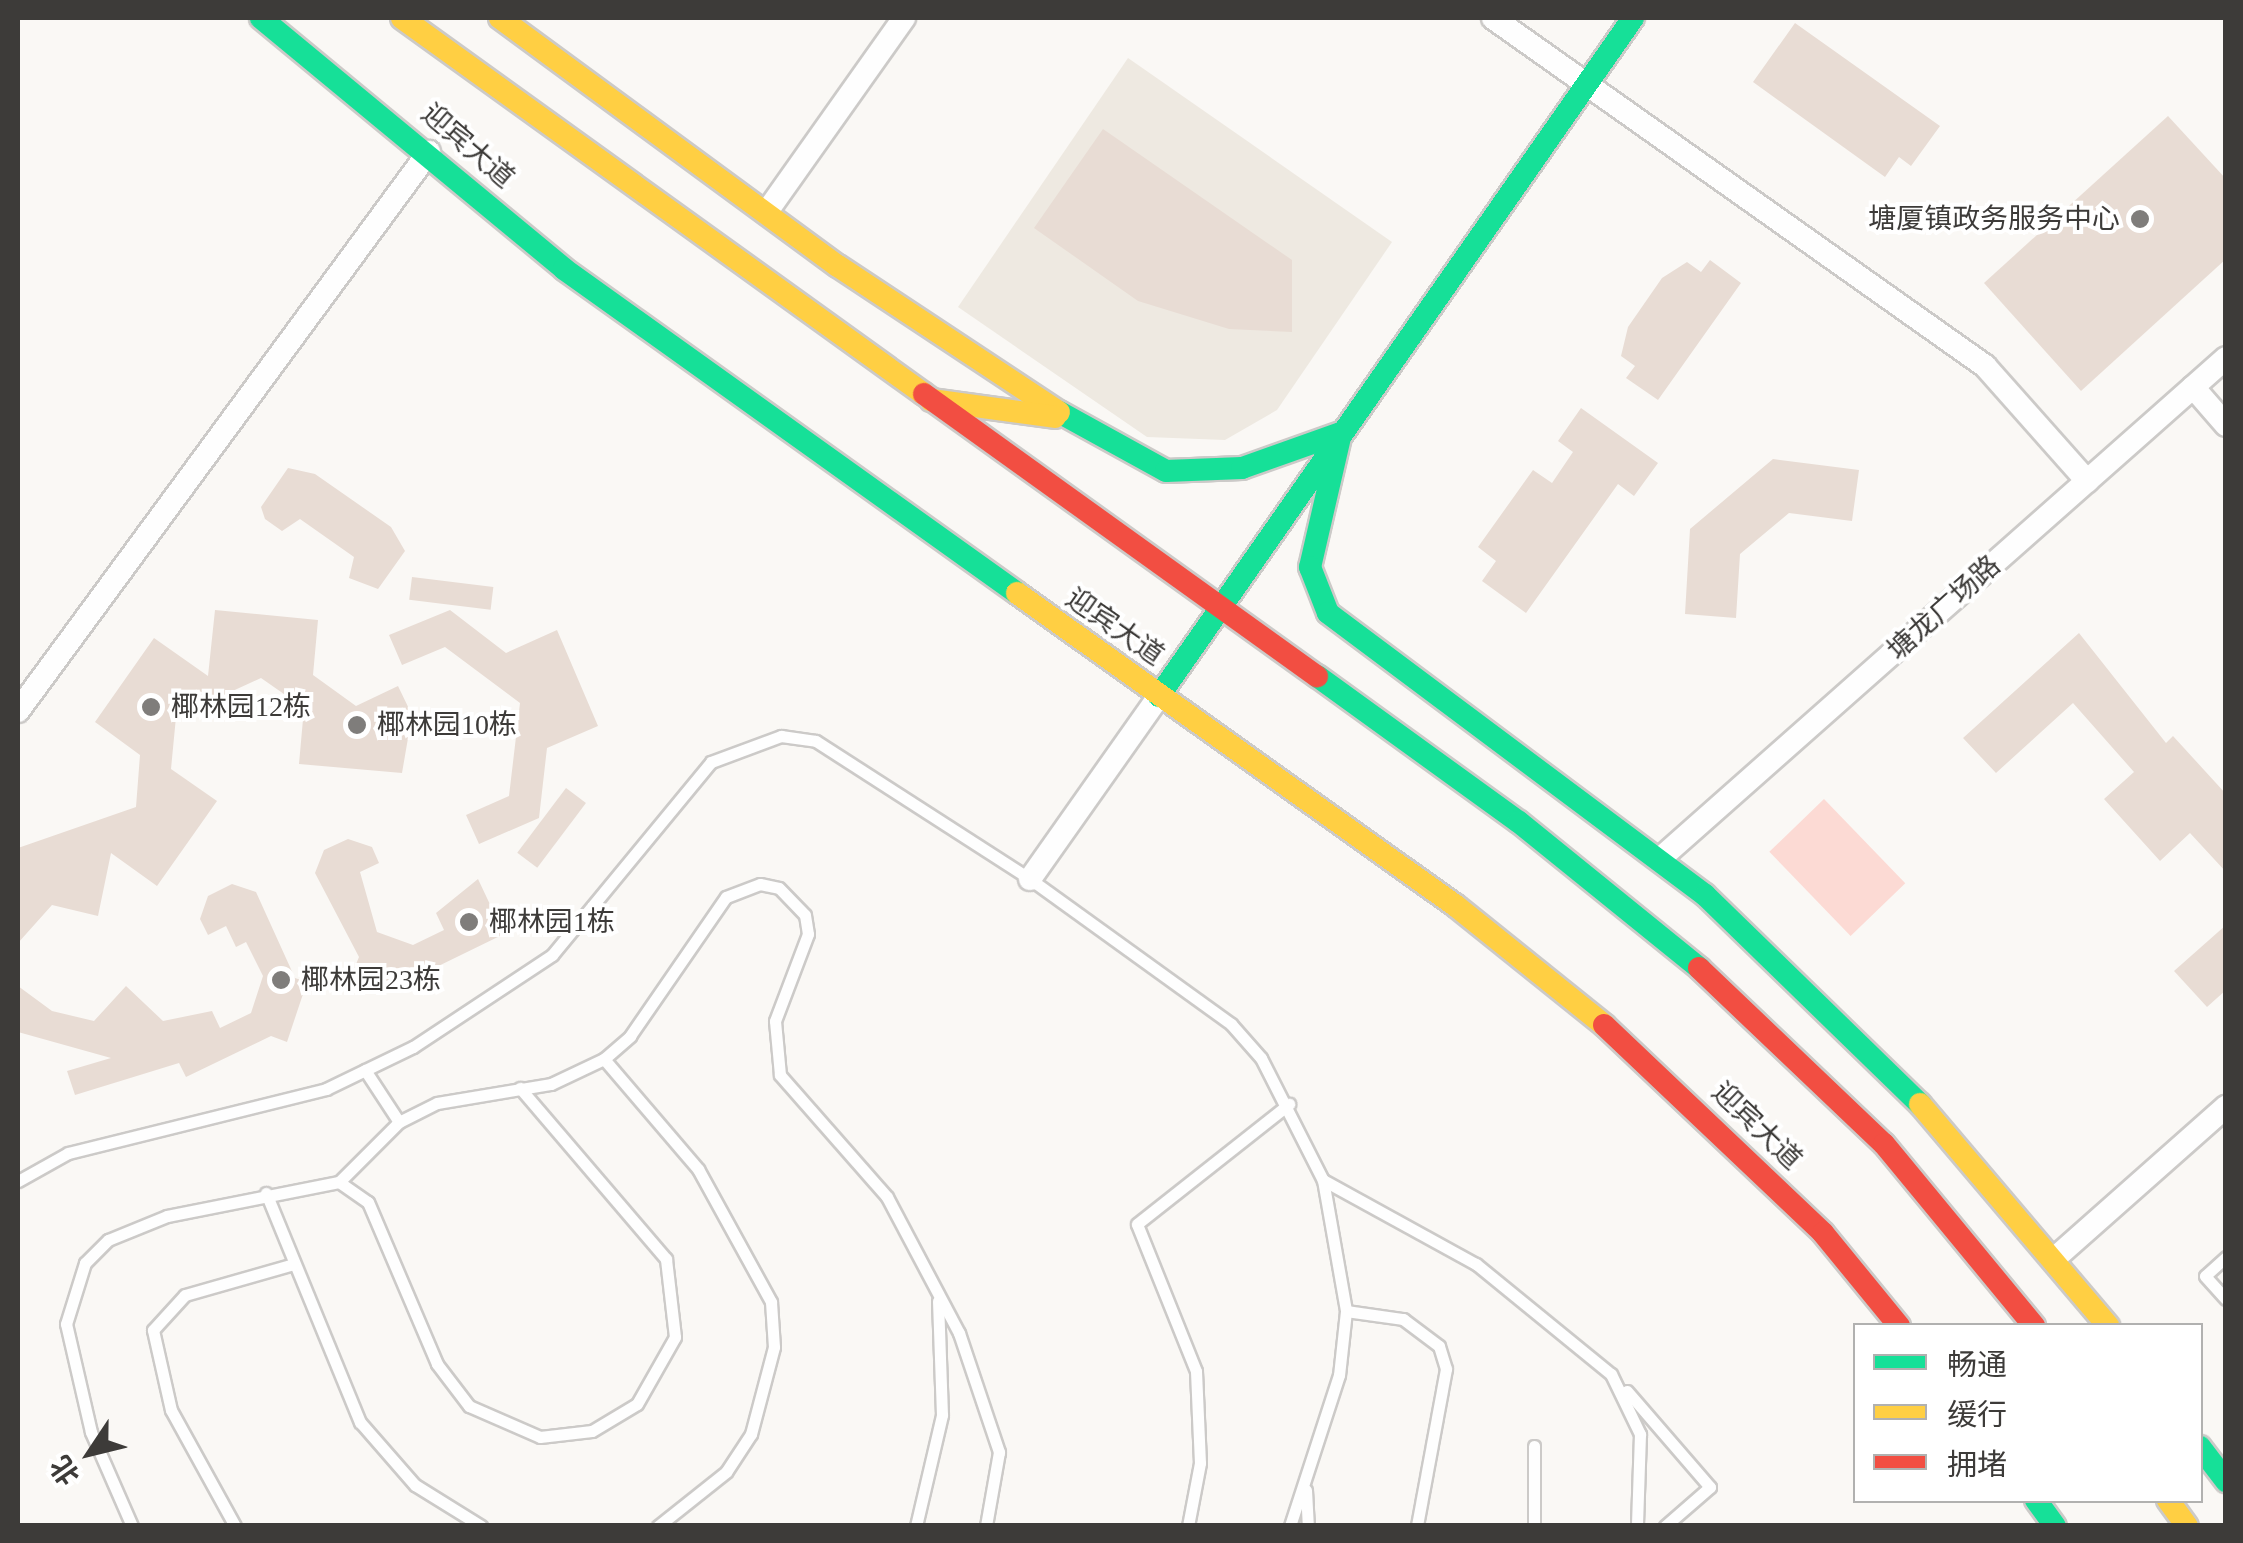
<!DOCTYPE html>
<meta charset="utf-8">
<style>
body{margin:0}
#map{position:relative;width:2243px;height:1543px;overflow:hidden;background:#faf8f5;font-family:"Times New Roman","Noto Sans SC",serif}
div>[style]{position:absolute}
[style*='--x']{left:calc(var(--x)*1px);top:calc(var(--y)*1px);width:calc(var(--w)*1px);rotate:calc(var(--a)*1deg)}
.built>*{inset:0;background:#eee9e1}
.green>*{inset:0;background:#fcdad4;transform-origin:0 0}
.building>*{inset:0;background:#e8dcd4;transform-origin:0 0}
.roads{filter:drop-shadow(2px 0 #cccac8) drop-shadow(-2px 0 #cccac8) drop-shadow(0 2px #cccac8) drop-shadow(0 -2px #cccac8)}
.lane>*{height:11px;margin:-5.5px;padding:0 5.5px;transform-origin:5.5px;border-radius:5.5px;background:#fefefe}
.street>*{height:22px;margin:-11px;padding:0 11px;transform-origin:11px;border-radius:11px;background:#fefefe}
.fast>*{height:22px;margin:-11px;padding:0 11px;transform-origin:11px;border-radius:11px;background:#16e098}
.slow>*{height:22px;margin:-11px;padding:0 11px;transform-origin:11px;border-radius:11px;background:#ffcf43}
.jam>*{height:22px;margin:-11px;padding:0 11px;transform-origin:11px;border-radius:11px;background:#f24e42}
.dots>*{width:28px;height:28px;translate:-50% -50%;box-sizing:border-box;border:5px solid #fff;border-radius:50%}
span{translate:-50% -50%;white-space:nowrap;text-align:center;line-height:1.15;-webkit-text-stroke:8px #fff;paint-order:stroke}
.street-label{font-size:28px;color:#3d3b39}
.poi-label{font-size:28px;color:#3d3b39}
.right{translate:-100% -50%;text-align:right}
.left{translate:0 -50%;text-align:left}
.frame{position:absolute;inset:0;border:20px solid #3d3b39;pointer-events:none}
.legend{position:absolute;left:1853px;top:1323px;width:350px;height:180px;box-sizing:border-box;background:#fff;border:2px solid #b1b1b0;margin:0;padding:12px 18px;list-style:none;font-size:30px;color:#3d3b39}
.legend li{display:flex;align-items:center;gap:20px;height:50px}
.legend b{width:50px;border:2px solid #b1b1b0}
.north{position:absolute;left:40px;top:1403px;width:100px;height:100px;-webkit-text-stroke:8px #fff;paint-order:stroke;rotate:235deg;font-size:28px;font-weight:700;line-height:40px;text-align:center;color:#3d3b39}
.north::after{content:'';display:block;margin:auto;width:35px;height:45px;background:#3d3b39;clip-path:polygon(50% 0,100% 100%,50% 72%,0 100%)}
</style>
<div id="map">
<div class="built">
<div style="clip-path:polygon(1128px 58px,1392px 242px,1277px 410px,1225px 440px,1147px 437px,958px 307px)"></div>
</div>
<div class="green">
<div style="left:1824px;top:799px;width:117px;height:76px;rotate:46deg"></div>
</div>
<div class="building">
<div style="clip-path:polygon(1795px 23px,1940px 126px,1911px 166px,1899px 157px,1885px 177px,1753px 82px)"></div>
<div style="clip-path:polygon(2168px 116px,2226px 179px,2226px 259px,2081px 391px,1984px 283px)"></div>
<div style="clip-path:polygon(1103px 129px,1292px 260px,1292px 332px,1229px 329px,1138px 301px,1034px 228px)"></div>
<div style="clip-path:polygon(1710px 260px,1741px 283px,1658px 400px,1626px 378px,1635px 366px,1621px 356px,1628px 327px,1662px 278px,1687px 262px,1701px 272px)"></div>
<div style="clip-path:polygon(1581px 408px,1658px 463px,1634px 496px,1618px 484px,1526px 613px,1482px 581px,1496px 561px,1478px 547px,1533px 470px,1552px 483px,1573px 452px,1558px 441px)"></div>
<div style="clip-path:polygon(1773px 459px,1859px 470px,1852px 521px,1789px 513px,1740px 554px,1736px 618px,1685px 614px,1690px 529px)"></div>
<div style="clip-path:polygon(288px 468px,315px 474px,391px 527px,405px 551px,378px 589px,349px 578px,354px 557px,300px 519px,282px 531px,265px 519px,261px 507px)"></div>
<div style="left:412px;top:577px;width:82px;height:23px;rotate:7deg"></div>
<div style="clip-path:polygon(215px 610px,318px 620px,313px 675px,356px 706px,398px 686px,412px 715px,402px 773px,299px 764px,304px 708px,261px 678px,176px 717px,171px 769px,217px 801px,157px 886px,111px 853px,98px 916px,52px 905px,18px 943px,18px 848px,136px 807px,140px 755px,95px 722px,154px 638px,208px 676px)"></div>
<div style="clip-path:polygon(450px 610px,506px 653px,557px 630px,598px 726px,547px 748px,539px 818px,479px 844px,466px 815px,509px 796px,520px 703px,445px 647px,402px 665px,389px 635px)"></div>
<div style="clip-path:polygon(2079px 633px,2166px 743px,2173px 736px,2226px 794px,2226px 872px,2190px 833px,2160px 861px,2104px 799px,2134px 772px,2073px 703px,1996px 773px,1963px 738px)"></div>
<div style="left:566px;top:788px;width:25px;height:81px;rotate:37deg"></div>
<div style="clip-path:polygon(348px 839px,372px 847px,379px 863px,360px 872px,377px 932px,413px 945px,444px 930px,436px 913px,478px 879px,504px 934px,420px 975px,414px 991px,354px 969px,359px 957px,315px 873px,324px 850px)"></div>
<div style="clip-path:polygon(232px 884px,256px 892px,295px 978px,307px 982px,287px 1042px,271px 1036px,186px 1077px,179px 1063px,75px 1095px,67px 1071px,111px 1058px,18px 1032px,18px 986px,52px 1011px,94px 1021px,126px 986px,163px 1021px,212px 1011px,220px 1028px,251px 1013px,263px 976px,246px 942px,236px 947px,226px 926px,208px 935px,200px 919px,208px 896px)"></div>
<div style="clip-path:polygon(2226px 925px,2226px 990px,2207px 1007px,2174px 971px)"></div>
</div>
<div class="roads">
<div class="lane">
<div style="--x:604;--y:1059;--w:145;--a:49.5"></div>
<div style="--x:698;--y:1169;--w:152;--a:61.2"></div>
<div style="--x:771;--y:1302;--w:45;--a:86.2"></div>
<div style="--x:774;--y:1347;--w:90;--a:104.8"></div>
<div style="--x:751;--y:1434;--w:45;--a:123.3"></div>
<div style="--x:726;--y:1472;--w:87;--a:141.5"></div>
<div style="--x:365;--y:1070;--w:62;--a:56.8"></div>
<div style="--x:1323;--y:1180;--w:175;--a:28.8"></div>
<div style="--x:1476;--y:1264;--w:174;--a:39.2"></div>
<div style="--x:1611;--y:1374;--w:67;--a:64.2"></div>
<div style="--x:1640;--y:1434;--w:92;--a:91.9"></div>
<div style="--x:18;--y:1181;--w:57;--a:-29.2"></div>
<div style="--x:68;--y:1153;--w:266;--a:-13.9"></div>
<div style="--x:326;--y:1089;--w:97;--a:-25.8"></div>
<div style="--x:413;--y:1047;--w:167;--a:-33.5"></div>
<div style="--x:552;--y:955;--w:250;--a:-50.5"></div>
<div style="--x:711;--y:762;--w:75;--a:-20.4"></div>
<div style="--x:781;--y:736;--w:35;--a:8"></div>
<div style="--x:816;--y:741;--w:255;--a:32.8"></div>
<div style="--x:1030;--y:879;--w:248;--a:35.8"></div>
<div style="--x:1231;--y:1024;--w:45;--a:48.6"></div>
<div style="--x:1261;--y:1058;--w:137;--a:63.1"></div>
<div style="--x:1323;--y:1180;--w:133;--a:80"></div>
<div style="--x:1346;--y:1311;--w:64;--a:96.2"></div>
<div style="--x:1339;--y:1375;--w:159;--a:108"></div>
<div style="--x:339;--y:1182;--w:85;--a:-45"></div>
<div style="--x:399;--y:1122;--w:42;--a:-26.6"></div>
<div style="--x:437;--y:1103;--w:116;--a:-9.5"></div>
<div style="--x:551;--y:1084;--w:59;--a:-25.3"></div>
<div style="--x:604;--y:1059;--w:35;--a:-41"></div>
<div style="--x:630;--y:1036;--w:169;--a:-55.4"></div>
<div style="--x:726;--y:897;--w:36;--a:-21"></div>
<div style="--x:760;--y:884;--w:19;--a:12"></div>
<div style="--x:779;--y:888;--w:37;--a:46"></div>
<div style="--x:805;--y:915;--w:19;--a:81"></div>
<div style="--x:808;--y:934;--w:93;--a:110.8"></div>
<div style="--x:775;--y:1021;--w:54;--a:84.7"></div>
<div style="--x:780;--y:1075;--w:162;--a:48.7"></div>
<div style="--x:887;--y:1197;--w:154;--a:62.1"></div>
<div style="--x:959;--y:1333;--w:126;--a:71.4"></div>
<div style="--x:999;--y:1452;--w:75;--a:100"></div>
<div style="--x:266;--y:1193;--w:248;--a:67.7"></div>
<div style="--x:360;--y:1422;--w:84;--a:48.9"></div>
<div style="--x:415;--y:1485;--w:78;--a:31.8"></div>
<div style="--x:2226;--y:1257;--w:28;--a:138"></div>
<div style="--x:2205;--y:1276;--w:31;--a:48"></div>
<div style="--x:1346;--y:1311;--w:58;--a:8"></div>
<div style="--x:1403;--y:1319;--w:45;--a:36.9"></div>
<div style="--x:1439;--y:1346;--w:24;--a:73"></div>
<div style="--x:1446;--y:1369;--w:160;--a:100.5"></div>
<div style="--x:1627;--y:1391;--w:127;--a:49.2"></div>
<div style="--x:1710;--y:1487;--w:60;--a:139.1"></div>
<div style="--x:1306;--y:1490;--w:36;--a:87"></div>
<div style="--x:132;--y:1526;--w:103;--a:-113.6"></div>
<div style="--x:91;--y:1432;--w:111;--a:-103"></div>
<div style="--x:66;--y:1324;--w:64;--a:-72.7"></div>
<div style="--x:85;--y:1263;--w:33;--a:-45"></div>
<div style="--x:108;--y:1240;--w:64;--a:-22.1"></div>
<div style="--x:167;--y:1216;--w:175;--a:-11.2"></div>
<div style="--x:339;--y:1182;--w:35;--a:35"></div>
<div style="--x:368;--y:1202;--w:176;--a:66.9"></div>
<div style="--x:437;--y:1364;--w:53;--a:52.7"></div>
<div style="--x:469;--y:1406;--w:77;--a:23.6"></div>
<div style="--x:540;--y:1437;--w:52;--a:-6.6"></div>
<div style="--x:592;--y:1431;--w:52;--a:-31"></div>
<div style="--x:637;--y:1404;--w:77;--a:-60.4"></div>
<div style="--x:675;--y:1337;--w:79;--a:-96.6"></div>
<div style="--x:666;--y:1259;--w:225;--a:-130.5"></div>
<div style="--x:235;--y:1526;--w:132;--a:-118.9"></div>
<div style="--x:171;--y:1410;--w:82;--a:-102.7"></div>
<div style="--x:153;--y:1330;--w:47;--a:-47.6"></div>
<div style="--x:185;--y:1295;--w:113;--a:-15.9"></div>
<div style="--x:916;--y:1526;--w:114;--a:-76.8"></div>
<div style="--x:942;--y:1415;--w:114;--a:-92"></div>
<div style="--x:1188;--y:1526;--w:64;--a:-79.2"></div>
<div style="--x:1200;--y:1463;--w:92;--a:-92.5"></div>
<div style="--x:1196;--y:1371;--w:158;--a:-111.9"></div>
<div style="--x:1137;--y:1224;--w:194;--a:-38.3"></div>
<div style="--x:1534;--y:1526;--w:80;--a:-90"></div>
</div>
<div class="street">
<div style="--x:1493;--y:18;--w:603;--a:35.27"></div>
<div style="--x:1985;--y:366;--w:154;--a:48.4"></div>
<div style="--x:766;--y:213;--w:239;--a:-54.7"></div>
<div style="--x:2193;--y:387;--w:50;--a:49"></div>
<div style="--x:18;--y:711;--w:694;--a:-53.68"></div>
<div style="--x:1662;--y:857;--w:753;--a:-41.5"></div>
<div style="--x:1030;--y:879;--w:224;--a:-54.8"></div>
<div style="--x:2054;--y:1259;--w:230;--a:-41.5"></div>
</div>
<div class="fast">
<div style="--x:261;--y:18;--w:393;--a:39.6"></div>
<div style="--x:564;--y:269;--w:557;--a:35.57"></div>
<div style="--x:1059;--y:412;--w:122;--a:28.9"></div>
<div style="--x:1166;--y:471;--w:76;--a:-2.3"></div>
<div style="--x:1242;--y:468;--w:105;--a:-19.5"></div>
<div style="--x:1341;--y:433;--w:138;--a:103"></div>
<div style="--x:1310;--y:567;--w:49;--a:68.6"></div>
<div style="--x:1328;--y:613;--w:471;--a:36.8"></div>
<div style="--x:1705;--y:895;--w:300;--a:44.2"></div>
<div style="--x:1317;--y:676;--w:249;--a:35.9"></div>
<div style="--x:1519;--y:822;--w:232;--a:39"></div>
<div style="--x:1159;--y:696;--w:827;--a:-55.04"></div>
<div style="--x:2200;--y:1447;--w:43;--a:52.6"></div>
<div style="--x:2036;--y:1500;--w:32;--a:54"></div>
</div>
<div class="slow">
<div style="--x:402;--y:18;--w:643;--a:35.77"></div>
<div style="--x:500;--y:18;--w:419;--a:36.3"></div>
<div style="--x:838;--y:266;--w:265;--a:33.5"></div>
<div style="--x:931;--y:400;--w:125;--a:7.8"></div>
<div style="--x:1017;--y:593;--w:539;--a:35.49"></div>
<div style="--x:1456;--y:906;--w:190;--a:38.8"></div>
<div style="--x:1920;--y:1104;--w:291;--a:49.7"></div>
<div style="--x:2168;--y:1500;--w:32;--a:54"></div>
</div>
<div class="jam">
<div style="--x:924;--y:394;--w:484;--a:35.7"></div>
<div style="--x:1699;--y:968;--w:255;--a:43.6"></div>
<div style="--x:1884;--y:1144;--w:236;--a:50.5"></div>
<div style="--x:1604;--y:1025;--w:302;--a:43.5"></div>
<div style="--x:1823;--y:1233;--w:120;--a:50.7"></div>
</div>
</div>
<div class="dots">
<div style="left:2140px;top:219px;background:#7f7d7b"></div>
<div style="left:151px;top:707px;background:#7f7d7b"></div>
<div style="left:357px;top:725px;background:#7f7d7b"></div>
<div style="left:469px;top:922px;background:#7f7d7b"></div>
<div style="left:281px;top:980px;background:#7f7d7b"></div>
</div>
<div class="street-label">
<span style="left:468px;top:146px;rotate:41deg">迎宾大道</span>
<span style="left:1944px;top:608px;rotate:-42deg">塘龙广场路</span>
<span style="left:1115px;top:627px;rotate:35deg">迎宾大道</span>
<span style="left:1757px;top:1126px;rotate:44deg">迎宾大道</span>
</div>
<div class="poi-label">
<span class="right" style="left:2120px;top:219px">塘厦镇政务服务中心</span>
<span class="left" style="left:171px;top:707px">椰林园12栋</span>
<span class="left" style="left:377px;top:725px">椰林园10栋</span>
<span class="left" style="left:489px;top:922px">椰林园1栋</span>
<span class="left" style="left:301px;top:980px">椰林园23栋</span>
</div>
<div class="frame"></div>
<ul class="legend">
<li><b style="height:12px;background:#16e098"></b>畅通</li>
<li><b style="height:12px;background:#ffcf43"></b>缓行</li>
<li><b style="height:12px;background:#f24e42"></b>拥堵</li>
</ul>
<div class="north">北</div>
</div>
